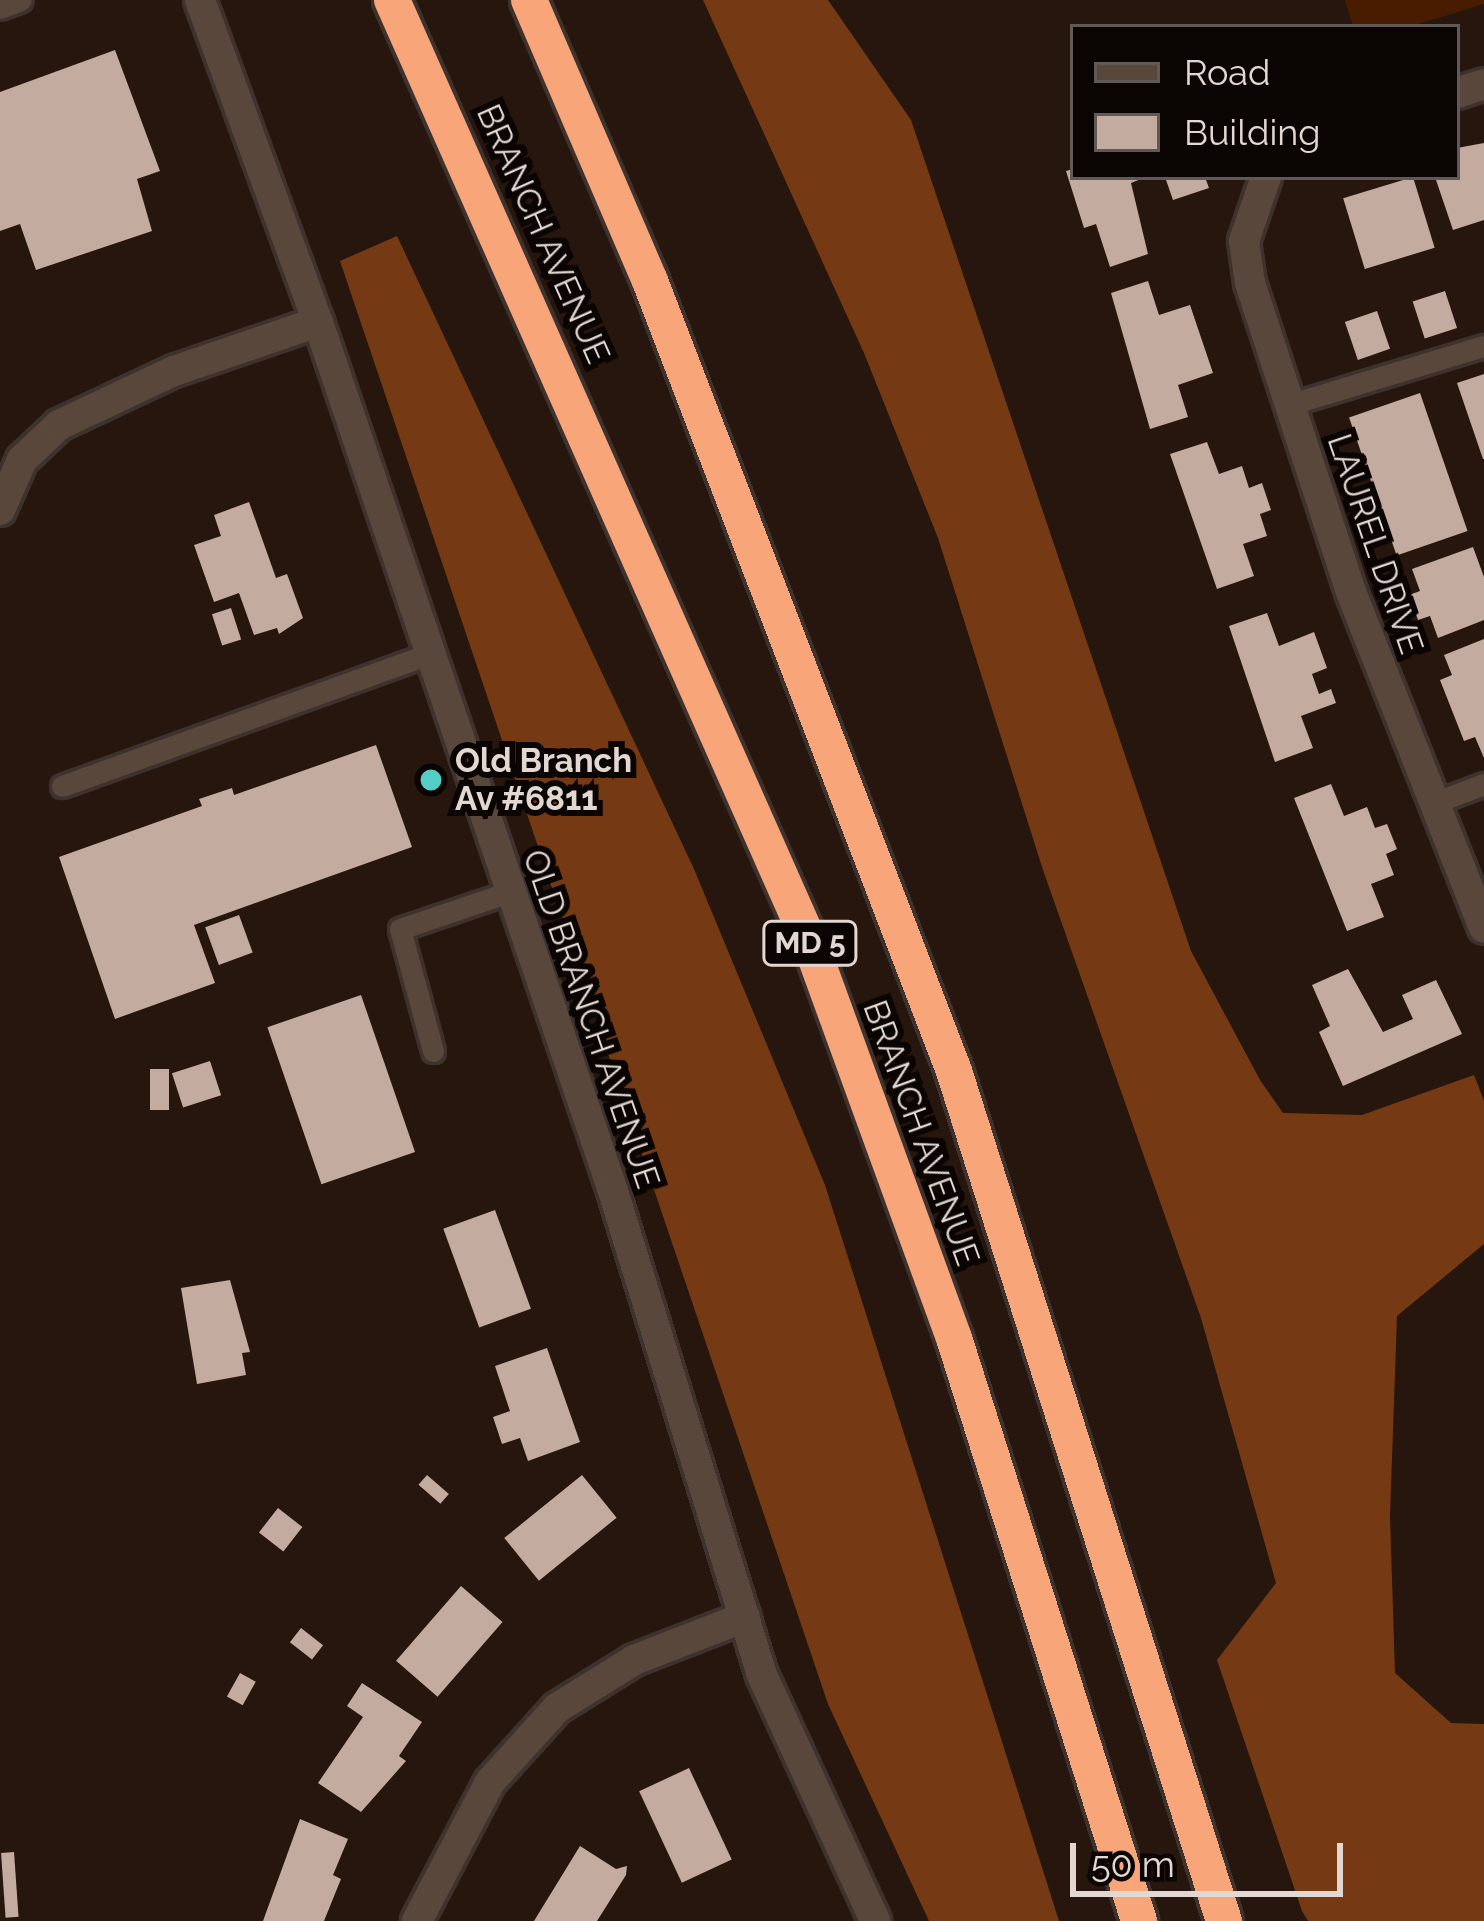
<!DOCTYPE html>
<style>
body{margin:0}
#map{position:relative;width:1484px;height:1921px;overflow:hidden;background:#27160d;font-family:Raleway,sans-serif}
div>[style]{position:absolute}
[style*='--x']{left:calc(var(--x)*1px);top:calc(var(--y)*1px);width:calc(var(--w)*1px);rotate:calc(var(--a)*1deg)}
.green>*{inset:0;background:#491c00}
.forest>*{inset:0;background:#753a14}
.building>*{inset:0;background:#c3ab9f;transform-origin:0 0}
.roads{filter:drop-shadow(3px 0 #3e322e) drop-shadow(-3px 0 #3e322e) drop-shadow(0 3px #3e322e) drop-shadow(0 -3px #3e322e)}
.lane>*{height:21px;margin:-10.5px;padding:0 10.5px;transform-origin:10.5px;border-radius:10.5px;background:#5a473c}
.street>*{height:30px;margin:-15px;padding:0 15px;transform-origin:15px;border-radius:15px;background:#5a473c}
.secondary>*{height:30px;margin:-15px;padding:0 15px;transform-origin:15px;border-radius:15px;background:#5a473c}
.highway>*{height:36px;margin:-18px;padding:0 18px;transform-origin:18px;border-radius:18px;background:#f7a579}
.dots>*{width:33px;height:33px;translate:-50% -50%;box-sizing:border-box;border:6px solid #0a0502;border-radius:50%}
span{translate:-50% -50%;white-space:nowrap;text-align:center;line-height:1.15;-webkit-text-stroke:12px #0a0502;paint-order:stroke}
.shield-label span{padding:3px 9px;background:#0a0502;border:3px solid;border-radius:9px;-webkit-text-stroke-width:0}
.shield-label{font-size:30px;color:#e3d7d1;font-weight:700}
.street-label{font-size:33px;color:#e3d7d1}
.poi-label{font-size:33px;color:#e3d7d1;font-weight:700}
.left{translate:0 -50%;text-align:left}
.legend{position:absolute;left:1070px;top:24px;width:390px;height:156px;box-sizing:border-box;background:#0a0502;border:3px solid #615955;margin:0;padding:15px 21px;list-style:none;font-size:36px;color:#e3d7d1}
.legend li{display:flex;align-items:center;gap:24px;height:60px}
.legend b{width:60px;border:3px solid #615955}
.scale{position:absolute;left:1070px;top:1843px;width:273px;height:54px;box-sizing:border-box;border:6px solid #e3d7d1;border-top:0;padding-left:15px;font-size:36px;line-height:42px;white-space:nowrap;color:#e3d7d1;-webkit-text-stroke:9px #0a0502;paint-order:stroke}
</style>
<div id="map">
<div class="green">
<div style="clip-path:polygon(1345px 0,1484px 0,1484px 4px,1408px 27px,1353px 27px)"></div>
</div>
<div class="forest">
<div style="clip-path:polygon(703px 0,828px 0,911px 120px,1191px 951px,1260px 1080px,1283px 1113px,1362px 1115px,1474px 1075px,1484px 1101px,1484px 1244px,1397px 1316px,1390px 1516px,1395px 1673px,1451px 1723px,1484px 1724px,1484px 1921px,1308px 1921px,1302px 1911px,1217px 1660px,1276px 1583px,1201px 1318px,1043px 870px,938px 538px,864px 353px)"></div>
<div style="clip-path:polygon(397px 236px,694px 869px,825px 1185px,1059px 1921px,929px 1921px,828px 1704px,340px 261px)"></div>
</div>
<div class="building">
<div style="clip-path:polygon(115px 50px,160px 171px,137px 179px,152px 231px,36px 270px,20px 224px,0 231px,0 92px)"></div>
<div style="clip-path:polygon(1484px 143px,1484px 220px,1453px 230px,1435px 177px,1457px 177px,1457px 148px)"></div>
<div style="clip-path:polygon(1073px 169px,1073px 177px,1146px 177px,1131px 183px,1148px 254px,1110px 267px,1096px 224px,1084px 228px,1066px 171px)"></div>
<div style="clip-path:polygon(1165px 177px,1205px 177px,1209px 188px,1173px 200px)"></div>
<div style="left:1413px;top:177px;width:74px;height:73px;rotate:73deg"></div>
<div style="clip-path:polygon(1148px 281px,1159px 315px,1190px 305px,1213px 373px,1178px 385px,1188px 417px,1150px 429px,1111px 293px)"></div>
<div style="left:1445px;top:291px;width:39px;height:34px;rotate:72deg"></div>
<div style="left:1377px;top:311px;width:40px;height:34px;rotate:71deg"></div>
<div style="clip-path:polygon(1484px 374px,1484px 459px,1483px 459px,1457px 383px)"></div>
<div style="left:1420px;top:393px;width:146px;height:75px;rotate:71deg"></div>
<div style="clip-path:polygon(1207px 442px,1219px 474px,1242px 466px,1249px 488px,1262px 483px,1271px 510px,1260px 514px,1267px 536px,1243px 544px,1254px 576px,1217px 589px,1170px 454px)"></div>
<div style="clip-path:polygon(249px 502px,276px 578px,287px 574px,303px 618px,279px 634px,277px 628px,254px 635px,239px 593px,214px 602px,194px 545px,221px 536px,214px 515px)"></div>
<div style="clip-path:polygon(1473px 547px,1484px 577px,1484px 620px,1438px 638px,1430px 616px,1418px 620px,1409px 595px,1420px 591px,1412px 569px)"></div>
<div style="left:231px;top:608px;width:33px;height:20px;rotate:72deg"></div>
<div style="clip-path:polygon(1267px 613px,1279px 646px,1314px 632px,1327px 668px,1312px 674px,1319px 694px,1331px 689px,1336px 703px,1301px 716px,1313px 748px,1275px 762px,1229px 626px)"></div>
<div style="clip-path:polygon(1484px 639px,1484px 758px,1475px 737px,1464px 741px,1440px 680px,1452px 675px,1444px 655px)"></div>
<div style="clip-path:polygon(376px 745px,412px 847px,194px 925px,215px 983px,115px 1019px,59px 857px,202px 806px,199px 799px,232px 788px,234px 795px)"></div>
<div style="clip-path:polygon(1331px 784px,1344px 816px,1367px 807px,1375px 828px,1387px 824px,1397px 849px,1386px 854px,1394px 875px,1371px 884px,1384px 917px,1347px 931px,1294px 798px)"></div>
<div style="left:239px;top:915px;width:40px;height:36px;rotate:70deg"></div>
<div style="clip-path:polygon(1348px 969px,1383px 1032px,1413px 1019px,1402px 995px,1436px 980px,1462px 1034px,1343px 1086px,1319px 1032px,1330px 1026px,1312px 985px)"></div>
<div style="left:361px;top:995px;width:166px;height:99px;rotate:71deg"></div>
<div style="left:210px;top:1061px;width:36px;height:40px;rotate:72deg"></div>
<div style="left:150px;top:1069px;width:19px;height:41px"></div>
<div style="left:495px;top:1210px;width:105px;height:55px;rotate:70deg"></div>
<div style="clip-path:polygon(230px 1280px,250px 1352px,242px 1353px,246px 1375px,197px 1384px,181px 1288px)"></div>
<div style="clip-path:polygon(547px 1348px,580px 1442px,528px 1461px,520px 1438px,502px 1444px,493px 1417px,510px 1411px,495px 1366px)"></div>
<div style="left:427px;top:1475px;width:29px;height:13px;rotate:41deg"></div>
<div style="left:582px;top:1475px;width:55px;height:100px;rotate:51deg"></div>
<div style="left:278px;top:1508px;width:31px;height:31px;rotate:38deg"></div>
<div style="left:461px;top:1586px;width:55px;height:99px;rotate:41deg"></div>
<div style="left:301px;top:1628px;width:28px;height:18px;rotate:38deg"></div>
<div style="left:240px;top:1673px;width:18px;height:27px;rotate:29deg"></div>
<div style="clip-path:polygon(362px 1683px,422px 1722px,399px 1756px,406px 1761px,361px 1812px,318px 1783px,363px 1717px,347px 1706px)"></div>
<div style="left:689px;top:1768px;width:101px;height:55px;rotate:65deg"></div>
<div style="clip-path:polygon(300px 1819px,348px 1839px,333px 1875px,341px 1879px,324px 1921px,263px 1921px)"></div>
<div style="clip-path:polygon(580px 1846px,616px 1869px,627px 1866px,626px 1875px,597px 1921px,534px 1921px)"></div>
<div style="left:14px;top:1852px;width:65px;height:13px;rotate:86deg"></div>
</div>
<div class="roads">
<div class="lane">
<div style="--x:0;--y:8;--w:22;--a:-21"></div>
<div style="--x:1288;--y:405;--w:205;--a:-16.8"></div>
<div style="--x:62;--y:786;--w:390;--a:-19.8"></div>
<div style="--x:1431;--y:804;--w:57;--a:-20.7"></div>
<div style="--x:433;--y:1051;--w:126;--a:-105.1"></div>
<div style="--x:400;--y:929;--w:115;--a:-18.7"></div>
</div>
<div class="street">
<div style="--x:1457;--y:93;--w:28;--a:-18"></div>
<div style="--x:1266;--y:177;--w:68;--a:109"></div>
<div style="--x:1244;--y:241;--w:42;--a:81.9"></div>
<div style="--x:1250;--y:283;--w:325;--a:71.9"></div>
<div style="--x:1351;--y:592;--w:361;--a:68.4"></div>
<div style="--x:0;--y:510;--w:55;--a:-66.3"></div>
<div style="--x:22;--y:460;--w:51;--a:-43.4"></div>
<div style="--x:59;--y:425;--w:127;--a:-25.2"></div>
<div style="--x:174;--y:371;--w:152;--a:-18.8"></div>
<div style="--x:417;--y:1921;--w:157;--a:-62.3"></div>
<div style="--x:490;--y:1782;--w:100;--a:-47.8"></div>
<div style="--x:557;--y:1708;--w:91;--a:-31.9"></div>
<div style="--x:634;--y:1660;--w:119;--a:-21.2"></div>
</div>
<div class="secondary">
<div style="--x:200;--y:0;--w:343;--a:69.9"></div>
<div style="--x:318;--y:322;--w:918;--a:71.25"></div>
<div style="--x:613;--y:1191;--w:506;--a:72.89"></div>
<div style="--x:762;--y:1675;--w:271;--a:65.3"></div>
</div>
<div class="highway">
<div style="--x:392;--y:0;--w:1037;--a:66.1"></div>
<div style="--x:812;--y:948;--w:415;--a:70"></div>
<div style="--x:954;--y:1338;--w:612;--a:72.39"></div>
<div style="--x:529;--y:0;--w:306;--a:66.7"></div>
<div style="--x:650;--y:281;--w:846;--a:68.95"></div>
<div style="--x:954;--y:1071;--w:892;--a:72.38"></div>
</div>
</div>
<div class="dots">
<div style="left:431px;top:780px;background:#54cdc7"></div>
</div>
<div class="shield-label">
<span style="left:810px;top:943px">MD 5</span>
</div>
<div class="street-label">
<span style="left:543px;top:234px;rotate:66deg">BRANCH AVENUE</span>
<span style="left:1375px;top:544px;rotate:71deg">LAUREL DRIVE</span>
<span style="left:591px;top:1019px;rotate:71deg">OLD BRANCH AVENUE</span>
<span style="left:921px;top:1133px;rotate:70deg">BRANCH AVENUE</span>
</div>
<div class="poi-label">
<span class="left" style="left:455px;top:780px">Old Branch<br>Av #6811</span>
</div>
<ul class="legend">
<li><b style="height:15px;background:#5a473c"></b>Road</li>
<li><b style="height:33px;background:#c3ab9f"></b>Building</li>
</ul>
<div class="scale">50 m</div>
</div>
